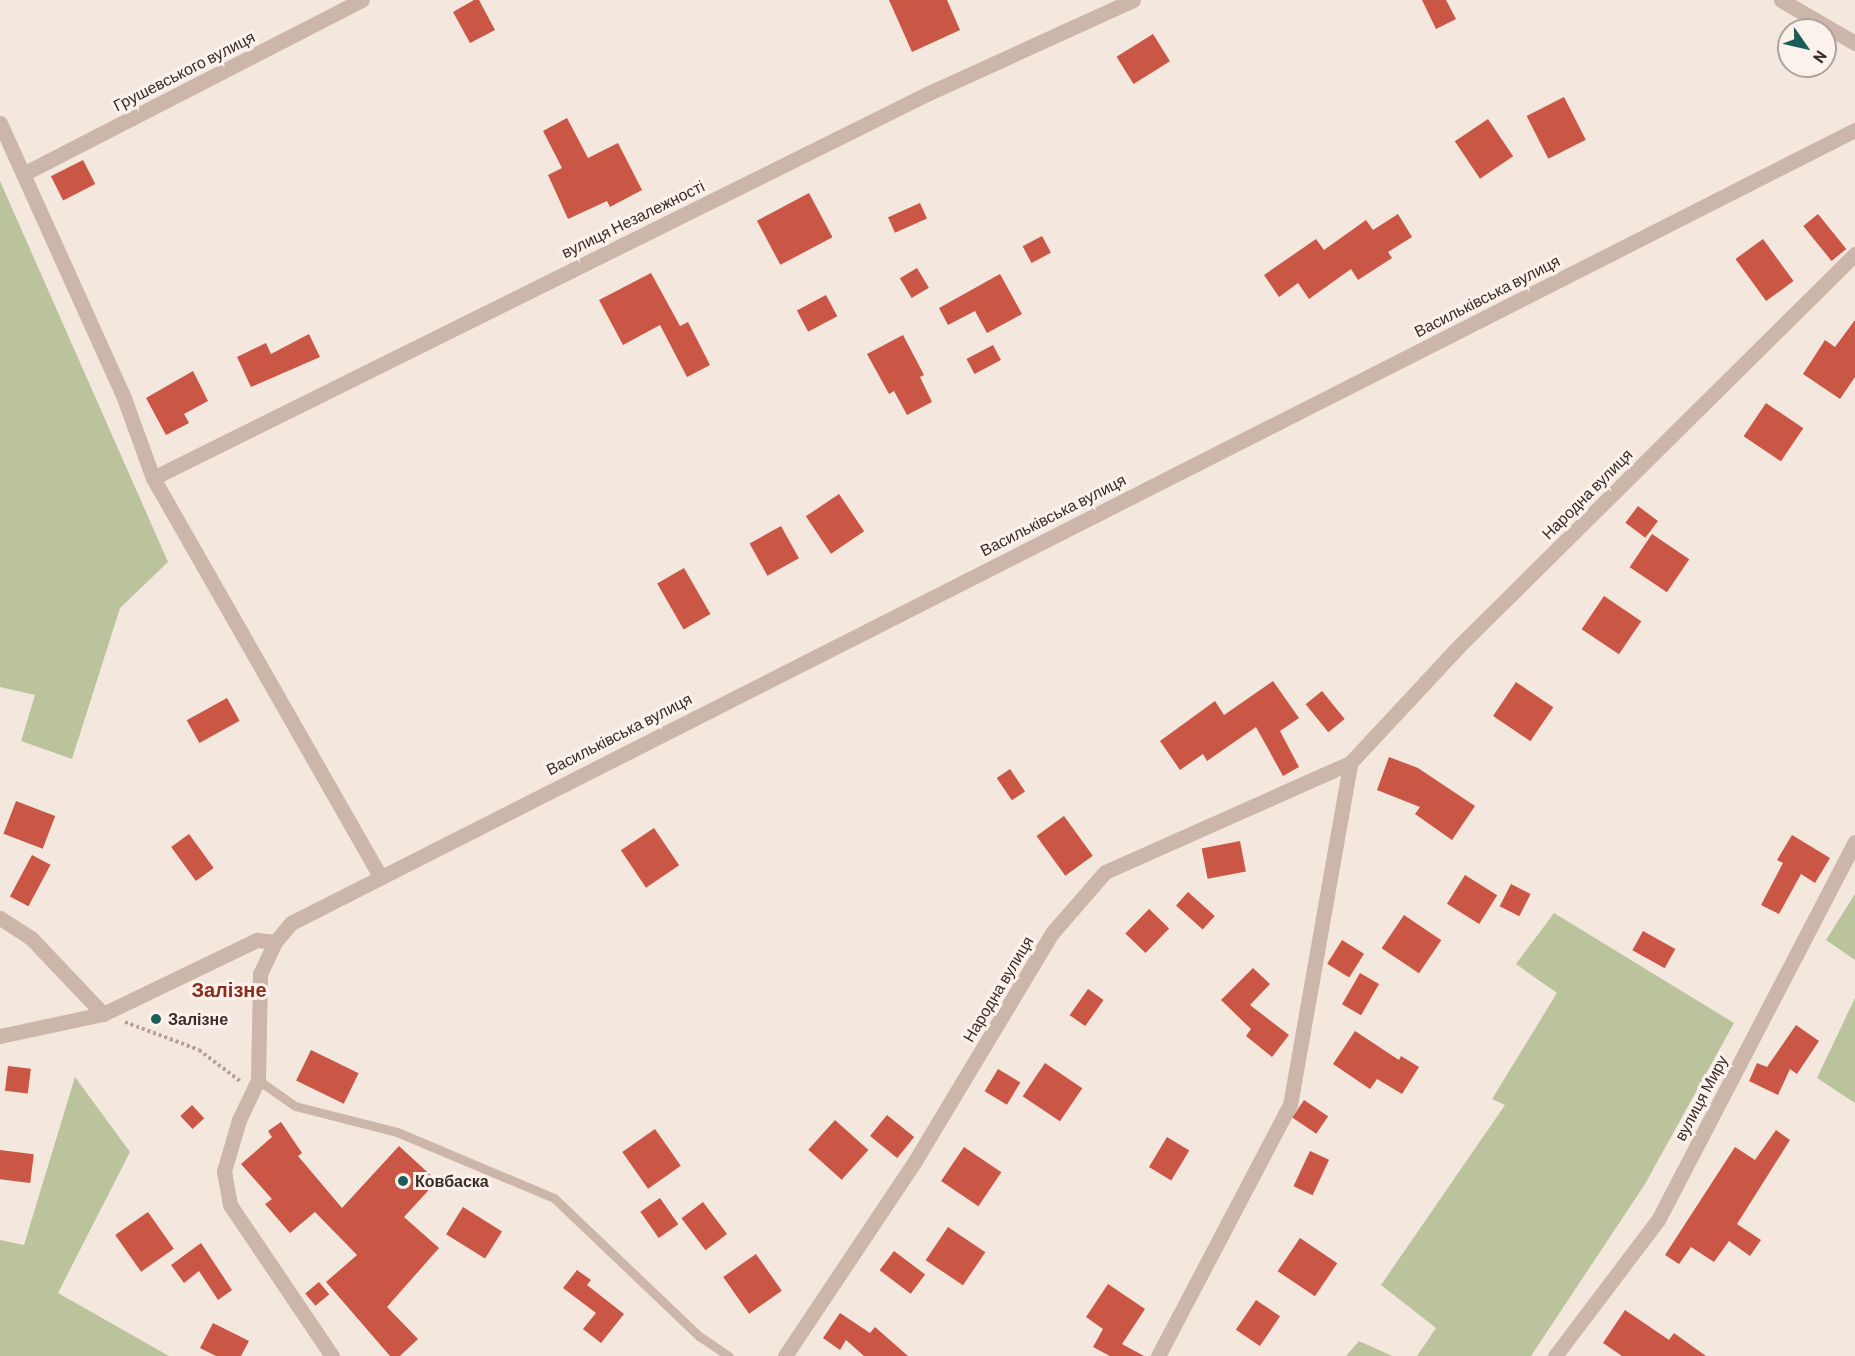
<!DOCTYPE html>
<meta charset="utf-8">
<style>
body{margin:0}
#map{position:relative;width:1855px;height:1356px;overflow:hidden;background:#f3e7de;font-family:Barlow,sans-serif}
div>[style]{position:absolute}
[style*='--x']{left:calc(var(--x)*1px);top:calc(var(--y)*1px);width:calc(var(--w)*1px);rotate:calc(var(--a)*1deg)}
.green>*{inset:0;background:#bbc39d}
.building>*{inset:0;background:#ca5646;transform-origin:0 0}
.path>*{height:4px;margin-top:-2px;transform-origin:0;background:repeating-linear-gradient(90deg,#b89f93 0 3px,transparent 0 6px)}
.service>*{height:9px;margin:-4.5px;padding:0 4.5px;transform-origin:4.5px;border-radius:4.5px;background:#ccb5a9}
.minor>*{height:15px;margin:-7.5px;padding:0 7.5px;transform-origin:7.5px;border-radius:7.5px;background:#ccb5a9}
.tertiary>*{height:15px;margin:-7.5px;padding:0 7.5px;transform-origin:7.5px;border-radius:7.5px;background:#ccb5a9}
.dots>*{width:16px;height:16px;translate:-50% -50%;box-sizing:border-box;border:3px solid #fbf2eb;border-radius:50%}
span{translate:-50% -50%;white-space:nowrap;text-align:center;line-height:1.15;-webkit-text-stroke:6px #fbf2eb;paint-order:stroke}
.street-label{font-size:16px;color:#392c29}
.poi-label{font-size:16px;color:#392c29;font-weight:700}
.left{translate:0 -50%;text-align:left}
.quarter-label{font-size:20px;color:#8b2c1f;font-weight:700}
.north{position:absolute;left:1777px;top:18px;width:60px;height:60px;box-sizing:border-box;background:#fbf2eb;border:2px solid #ada39d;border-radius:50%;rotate:124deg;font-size:16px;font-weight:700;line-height:24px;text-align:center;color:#392c29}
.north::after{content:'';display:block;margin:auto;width:21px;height:27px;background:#1d5d59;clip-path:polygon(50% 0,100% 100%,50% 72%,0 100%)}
</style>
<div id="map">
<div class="green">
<div style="clip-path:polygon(0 181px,168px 562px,120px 608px,72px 759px,21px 741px,35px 695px,0 687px)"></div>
<div style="clip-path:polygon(1855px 894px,1855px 960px,1826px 940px)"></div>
<div style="clip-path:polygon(1554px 913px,1734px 1023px,1645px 1184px,1531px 1356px,1417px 1356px,1436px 1328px,1381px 1285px,1505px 1105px,1492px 1099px,1557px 993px,1516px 964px)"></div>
<div style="clip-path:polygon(1855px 998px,1855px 1103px,1817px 1078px)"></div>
<div style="clip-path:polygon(75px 1077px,130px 1152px,58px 1293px,169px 1356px,0 1356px,0 1240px,24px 1245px)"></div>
<div style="clip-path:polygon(1359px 1341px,1392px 1356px,1346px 1356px)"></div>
</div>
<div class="building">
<div style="clip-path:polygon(474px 0,479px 0,495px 30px,470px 43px,453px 12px)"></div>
<div style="clip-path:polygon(889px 0,947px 0,960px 30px,912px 52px)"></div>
<div style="clip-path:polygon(1422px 0,1446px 0,1456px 19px,1436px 29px)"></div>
<div style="left:1153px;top:34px;width:32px;height:43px;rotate:58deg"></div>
<div style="left:1564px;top:97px;width:48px;height:42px;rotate:63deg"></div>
<div style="clip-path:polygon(567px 118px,588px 158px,618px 143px,642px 190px,610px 207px,607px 201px,568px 219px,548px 175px,562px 168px,543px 131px)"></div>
<div style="left:1488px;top:119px;width:45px;height:40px;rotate:56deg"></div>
<div style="left:83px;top:160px;width:27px;height:36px;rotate:63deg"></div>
<div style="left:809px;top:193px;width:50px;height:59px;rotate:62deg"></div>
<div style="left:920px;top:203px;width:17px;height:35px;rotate:66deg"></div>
<div style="clip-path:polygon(1398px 214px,1412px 237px,1388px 252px,1392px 258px,1358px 280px,1351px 269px,1309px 299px,1298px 283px,1279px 297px,1264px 275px,1316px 239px,1324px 250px,1366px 220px,1373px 230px)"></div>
<div style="left:1818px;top:214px;width:45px;height:19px;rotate:51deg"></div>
<div style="left:1042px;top:236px;width:19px;height:22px;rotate:62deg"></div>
<div style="left:1763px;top:239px;width:52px;height:34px;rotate:54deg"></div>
<div style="left:917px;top:268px;width:23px;height:20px;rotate:59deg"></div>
<div style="clip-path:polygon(651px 273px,680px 326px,688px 322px,710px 365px,687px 377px,660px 325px,623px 345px,599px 300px)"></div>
<div style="clip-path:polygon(1000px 274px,1022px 314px,987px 333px,975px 311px,948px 325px,939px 308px)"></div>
<div style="left:826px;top:295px;width:24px;height:33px;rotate:62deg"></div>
<div style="clip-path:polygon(1855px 320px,1855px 377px,1840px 399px,1803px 374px,1825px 340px,1835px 347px)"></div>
<div style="clip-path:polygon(309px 334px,320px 357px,251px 387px,237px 357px,266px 343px,271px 354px)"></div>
<div style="clip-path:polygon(903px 335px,924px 375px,920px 377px,932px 402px,907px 415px,894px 391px,889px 394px,867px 354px)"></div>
<div style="left:993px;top:345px;width:17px;height:30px;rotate:62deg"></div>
<div style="clip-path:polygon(193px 371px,208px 401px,184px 414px,189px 423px,166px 435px,146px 398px)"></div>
<div style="left:1766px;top:403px;width:45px;height:40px;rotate:34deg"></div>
<div style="left:839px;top:494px;width:45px;height:40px;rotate:56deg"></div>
<div style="left:1638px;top:506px;width:25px;height:21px;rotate:37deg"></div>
<div style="left:781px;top:526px;width:37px;height:36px;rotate:61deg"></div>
<div style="left:1652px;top:534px;width:45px;height:40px;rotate:34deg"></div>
<div style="left:684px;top:568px;width:53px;height:31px;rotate:60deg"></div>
<div style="left:1604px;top:596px;width:45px;height:40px;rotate:34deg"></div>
<div style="clip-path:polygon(1273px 681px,1299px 718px,1280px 731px,1299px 767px,1283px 776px,1256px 727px,1207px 761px,1203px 754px,1180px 770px,1160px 741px,1215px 701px,1224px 715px)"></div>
<div style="left:1516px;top:682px;width:45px;height:41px;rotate:34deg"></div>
<div style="left:1322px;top:691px;width:36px;height:21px;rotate:51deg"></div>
<div style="left:227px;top:698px;width:26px;height:46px;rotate:61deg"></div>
<div style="clip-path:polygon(1389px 757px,1418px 768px,1475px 806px,1452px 840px,1415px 814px,1420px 807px,1377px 790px)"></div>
<div style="left:1010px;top:769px;width:27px;height:16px;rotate:56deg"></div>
<div style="left:16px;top:801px;width:42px;height:35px;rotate:21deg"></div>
<div style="left:1064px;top:816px;width:49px;height:34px;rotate:54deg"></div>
<div style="left:654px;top:828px;width:45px;height:40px;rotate:56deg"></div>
<div style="left:189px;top:834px;width:42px;height:22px;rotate:54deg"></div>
<div style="clip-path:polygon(1792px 835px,1830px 858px,1815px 883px,1801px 874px,1779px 914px,1761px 905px,1783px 863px,1777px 860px)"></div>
<div style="left:1240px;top:841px;width:31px;height:39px;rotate:79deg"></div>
<div style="left:32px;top:855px;width:21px;height:47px;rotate:28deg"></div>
<div style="left:1465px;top:875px;width:38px;height:34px;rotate:32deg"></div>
<div style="left:1511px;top:884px;width:22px;height:25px;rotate:27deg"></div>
<div style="left:1188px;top:892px;width:36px;height:18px;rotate:42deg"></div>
<div style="left:1149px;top:909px;width:28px;height:34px;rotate:44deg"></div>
<div style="left:1404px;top:915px;width:45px;height:40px;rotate:34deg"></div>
<div style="left:1643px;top:931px;width:37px;height:22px;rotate:29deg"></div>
<div style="left:1342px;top:940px;width:26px;height:28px;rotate:32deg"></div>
<div style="clip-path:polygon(1253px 968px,1270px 984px,1250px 1005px,1289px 1035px,1272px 1057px,1246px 1036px,1251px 1029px,1221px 1000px)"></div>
<div style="left:1360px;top:973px;width:22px;height:36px;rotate:30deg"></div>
<div style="left:1088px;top:989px;width:19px;height:32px;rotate:35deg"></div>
<div style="clip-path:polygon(1796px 1025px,1819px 1041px,1797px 1074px,1790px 1069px,1778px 1095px,1749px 1081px,1757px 1063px,1767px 1067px)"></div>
<div style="clip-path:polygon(1355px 1031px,1399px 1060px,1401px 1056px,1419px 1067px,1402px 1094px,1377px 1079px,1370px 1089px,1333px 1064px)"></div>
<div style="left:311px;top:1050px;width:53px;height:34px;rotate:26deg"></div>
<div style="left:1045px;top:1063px;width:45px;height:40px;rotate:34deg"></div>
<div style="left:8px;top:1066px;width:23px;height:25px;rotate:7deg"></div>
<div style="left:998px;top:1069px;width:26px;height:26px;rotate:31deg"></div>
<div style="left:1304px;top:1100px;width:29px;height:21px;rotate:34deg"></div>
<div style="left:192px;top:1105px;width:18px;height:16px;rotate:47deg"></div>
<div style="left:887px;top:1115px;width:35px;height:27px;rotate:39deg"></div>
<div style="left:835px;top:1120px;width:45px;height:40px;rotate:42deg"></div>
<div style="clip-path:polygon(281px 1122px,302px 1153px,298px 1156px,342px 1208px,399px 1146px,437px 1181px,404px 1217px,439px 1248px,387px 1307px,418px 1339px,400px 1356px,390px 1356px,326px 1282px,357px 1255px,315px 1212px,290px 1233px,265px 1204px,272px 1199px,241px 1164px,272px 1137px,268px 1131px)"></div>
<div style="left:655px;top:1129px;width:45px;height:40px;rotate:55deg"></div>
<div style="clip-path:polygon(1776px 1130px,1790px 1140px,1737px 1224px,1761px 1240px,1750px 1256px,1729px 1241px,1714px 1262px,1691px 1247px,1679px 1264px,1665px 1255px,1735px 1147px,1755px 1160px)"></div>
<div style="left:1167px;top:1137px;width:26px;height:35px;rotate:31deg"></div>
<div style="left:964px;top:1147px;width:45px;height:41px;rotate:34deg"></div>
<div style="left:0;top:1150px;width:34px;height:29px;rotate:7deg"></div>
<div style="left:1310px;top:1151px;width:21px;height:39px;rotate:25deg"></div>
<div style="left:660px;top:1198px;width:32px;height:24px;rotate:55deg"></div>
<div style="left:703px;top:1202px;width:40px;height:27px;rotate:53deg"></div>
<div style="left:463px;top:1207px;width:46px;height:32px;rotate:32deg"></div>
<div style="left:148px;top:1212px;width:45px;height:40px;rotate:55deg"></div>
<div style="left:948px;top:1227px;width:45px;height:40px;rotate:34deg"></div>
<div style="left:1300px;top:1238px;width:45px;height:40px;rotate:34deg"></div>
<div style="clip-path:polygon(201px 1243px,232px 1290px,218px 1300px,199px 1271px,184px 1283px,171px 1265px)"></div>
<div style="left:894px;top:1251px;width:39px;height:24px;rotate:37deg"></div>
<div style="left:756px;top:1254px;width:45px;height:40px;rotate:55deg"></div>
<div style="clip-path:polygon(577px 1270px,591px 1280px,587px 1285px,624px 1314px,601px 1343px,583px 1329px,596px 1313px,563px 1288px)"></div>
<div style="left:319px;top:1282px;width:16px;height:18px;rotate:50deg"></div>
<div style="clip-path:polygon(1108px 1284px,1145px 1309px,1122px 1344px,1144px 1356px,1110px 1356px,1093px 1347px,1103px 1329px,1086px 1317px)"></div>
<div style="left:1256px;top:1300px;width:29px;height:36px;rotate:34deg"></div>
<div style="clip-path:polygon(1625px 1310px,1669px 1340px,1674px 1333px,1706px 1356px,1622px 1356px,1603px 1343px)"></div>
<div style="clip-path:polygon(840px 1313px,870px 1333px,875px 1327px,908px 1356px,864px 1356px,846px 1340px,840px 1350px,823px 1338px)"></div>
<div style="clip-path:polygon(213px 1323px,249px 1341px,241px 1356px,216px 1356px,200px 1348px)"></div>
</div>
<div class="path">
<div style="--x:125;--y:1022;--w:79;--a:20.7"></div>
<div style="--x:199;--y:1050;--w:51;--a:37.1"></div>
</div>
<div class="service">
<div style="--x:258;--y:1080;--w:45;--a:35.1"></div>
<div style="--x:295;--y:1106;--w:105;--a:14.3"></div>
<div style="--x:397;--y:1132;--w:170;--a:22.8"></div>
<div style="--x:554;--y:1198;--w:200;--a:43.6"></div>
<div style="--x:699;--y:1336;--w:36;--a:34"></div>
</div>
<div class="minor">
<div style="--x:0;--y:123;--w:302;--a:65.7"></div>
<div style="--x:124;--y:398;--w:85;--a:70.1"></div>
<div style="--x:153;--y:478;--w:457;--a:60.3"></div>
<div style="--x:23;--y:174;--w:381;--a:-27.2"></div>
<div style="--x:153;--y:478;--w:866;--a:-26.39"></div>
<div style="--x:929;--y:93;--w:224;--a:-24.5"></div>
<div style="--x:0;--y:918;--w:37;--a:33"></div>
<div style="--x:31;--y:938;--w:105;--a:46.5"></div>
<div style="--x:0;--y:1036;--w:105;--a:-12.1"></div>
<div style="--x:103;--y:1014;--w:171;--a:-25.7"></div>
<div style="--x:257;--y:940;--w:18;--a:6"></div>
<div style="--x:785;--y:1356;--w:234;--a:-56.3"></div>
<div style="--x:915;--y:1161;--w:266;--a:-59"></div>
<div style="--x:1052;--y:933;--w:81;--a:-49"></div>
<div style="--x:1105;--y:872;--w:268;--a:-24"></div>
<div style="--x:1158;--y:1356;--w:284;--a:-62.3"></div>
<div style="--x:1290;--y:1105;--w:347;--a:-80"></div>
<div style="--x:1350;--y:763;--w:158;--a:-47"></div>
<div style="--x:1458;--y:647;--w:559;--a:-44.71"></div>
<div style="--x:1555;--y:1356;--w:171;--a:-52.9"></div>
<div style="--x:1658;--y:1220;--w:426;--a:-62.5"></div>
</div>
<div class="tertiary">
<div style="--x:1781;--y:0;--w:86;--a:30.2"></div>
<div style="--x:332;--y:1356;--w:182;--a:-124"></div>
<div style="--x:230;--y:1205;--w:35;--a:-100"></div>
<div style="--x:224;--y:1171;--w:53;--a:-73.6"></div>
<div style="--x:239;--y:1120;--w:44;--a:-64.6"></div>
<div style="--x:258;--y:1080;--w:106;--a:-88.9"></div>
<div style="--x:260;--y:974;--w:35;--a:-65"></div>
<div style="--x:275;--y:942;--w:25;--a:-50"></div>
<div style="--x:291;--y:923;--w:1754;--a:-26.89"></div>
</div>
<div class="dots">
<div style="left:156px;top:1019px;background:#1d5d59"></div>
<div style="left:403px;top:1181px;background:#1d5d59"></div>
</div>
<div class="street-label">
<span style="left:184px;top:71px;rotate:-27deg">Грушевського вулиця</span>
<span style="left:633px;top:219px;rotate:-26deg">вулиця Незалежності</span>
<span style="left:1487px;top:296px;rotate:-27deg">Васильківська вулиця</span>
<span style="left:1587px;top:494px;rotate:-45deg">Народна вулиця</span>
<span style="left:1053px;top:515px;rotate:-27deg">Васильківська вулиця</span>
<span style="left:619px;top:734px;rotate:-27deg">Васильківська вулиця</span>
<span style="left:998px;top:989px;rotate:-59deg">Народна вулиця</span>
<span style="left:1701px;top:1098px;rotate:-62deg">вулиця Миру</span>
</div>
<div class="poi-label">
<span class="left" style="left:168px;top:1019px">Залізне</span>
<span class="left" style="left:415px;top:1181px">Ковбаска</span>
</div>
<div class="quarter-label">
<span style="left:229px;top:989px">Залізне</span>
</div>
<div class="north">N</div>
</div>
